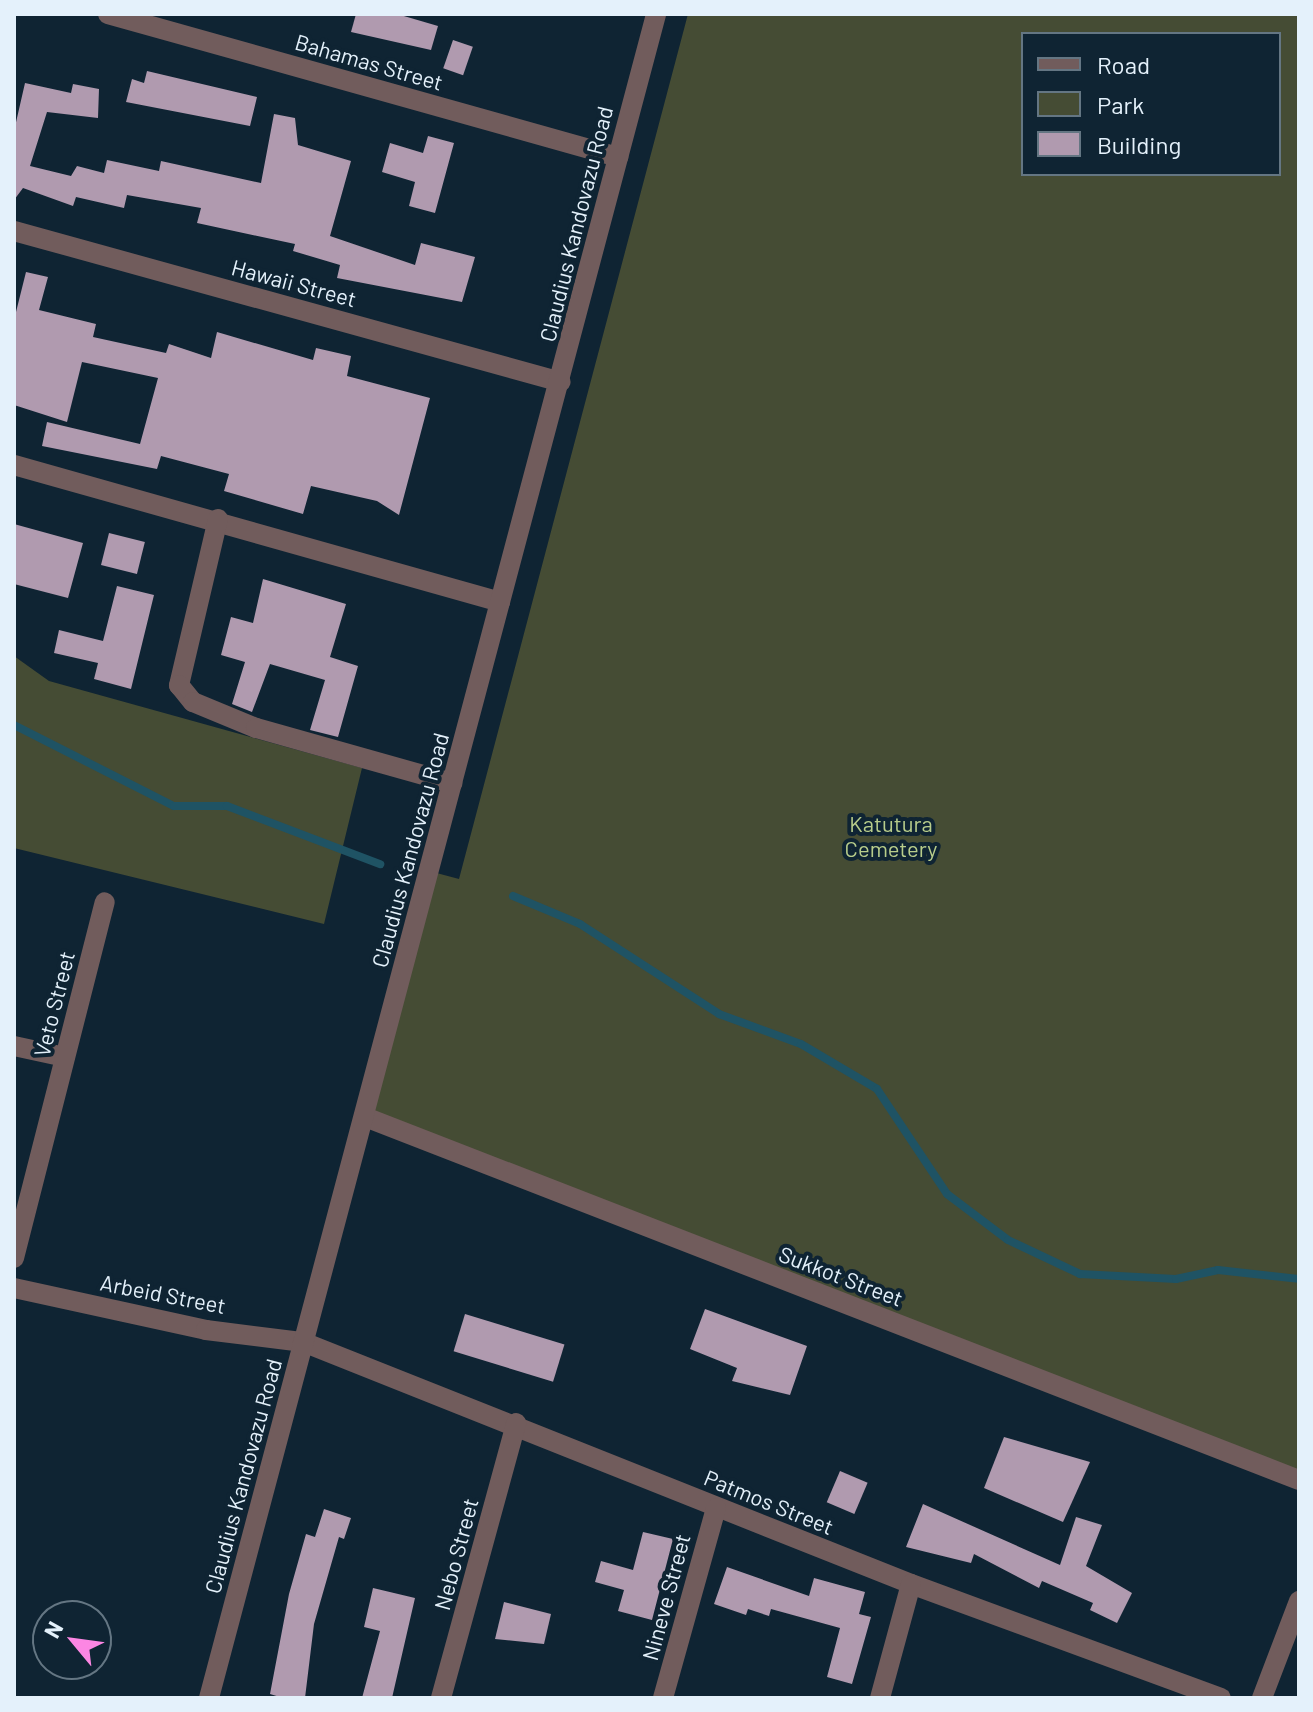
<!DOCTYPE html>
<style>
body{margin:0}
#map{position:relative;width:1313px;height:1712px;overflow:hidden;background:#0f2433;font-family:Barlow,sans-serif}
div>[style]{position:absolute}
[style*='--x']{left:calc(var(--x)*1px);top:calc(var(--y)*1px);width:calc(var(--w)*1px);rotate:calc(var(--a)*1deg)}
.green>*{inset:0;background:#454c34}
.stream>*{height:8px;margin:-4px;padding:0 4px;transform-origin:4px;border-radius:4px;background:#1f5364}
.building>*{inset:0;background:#b09aaf;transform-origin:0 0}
.minor>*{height:20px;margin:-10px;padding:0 10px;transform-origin:10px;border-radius:10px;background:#715c5c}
span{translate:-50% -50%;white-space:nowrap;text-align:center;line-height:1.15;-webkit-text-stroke:8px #0f2433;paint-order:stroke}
.street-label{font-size:22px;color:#e4f1fb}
.park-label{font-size:22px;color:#b8cd8b}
.frame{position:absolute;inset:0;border:16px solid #e4f1fb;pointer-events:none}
.legend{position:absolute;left:1021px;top:32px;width:260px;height:144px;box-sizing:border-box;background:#0f2433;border:2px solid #647683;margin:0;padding:10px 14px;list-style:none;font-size:24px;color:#e4f1fb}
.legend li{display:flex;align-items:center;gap:16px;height:40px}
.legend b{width:40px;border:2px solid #647683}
.north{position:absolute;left:32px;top:1600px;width:80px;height:80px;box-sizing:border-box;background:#0f2433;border:2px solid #647683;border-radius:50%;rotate:299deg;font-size:22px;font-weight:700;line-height:32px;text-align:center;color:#e4f1fb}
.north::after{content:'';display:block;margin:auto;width:28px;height:36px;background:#fc86e3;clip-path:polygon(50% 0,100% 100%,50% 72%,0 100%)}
</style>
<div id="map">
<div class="green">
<div style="clip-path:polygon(evenodd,688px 14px,1299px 14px,1299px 1480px,365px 1117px,429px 871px,459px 879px,688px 14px,1023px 34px,1279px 34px,1279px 174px,1023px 174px,1023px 34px)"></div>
<div style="clip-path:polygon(14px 656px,49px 681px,362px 768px,324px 924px,14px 848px)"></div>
</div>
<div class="stream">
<div style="--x:14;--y:725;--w:179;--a:26.9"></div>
<div style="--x:174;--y:806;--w:53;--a:0"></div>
<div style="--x:227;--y:806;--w:164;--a:20.8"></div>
<div style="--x:513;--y:896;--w:73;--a:22.7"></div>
<div style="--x:580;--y:924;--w:166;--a:32.9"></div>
<div style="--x:719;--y:1014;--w:87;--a:20.1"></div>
<div style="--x:801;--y:1044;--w:88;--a:30.6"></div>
<div style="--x:877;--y:1089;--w:126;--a:56.3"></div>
<div style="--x:947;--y:1194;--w:76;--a:37"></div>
<div style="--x:1008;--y:1240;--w:80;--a:25.3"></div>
<div style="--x:1080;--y:1274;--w:96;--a:3"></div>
<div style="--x:1176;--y:1279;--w:43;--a:-12.1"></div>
<div style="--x:1218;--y:1270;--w:81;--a:6.3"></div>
</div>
<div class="building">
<div style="clip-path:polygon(356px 14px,397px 14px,438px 26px,431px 50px,351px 32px)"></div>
<div style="left:453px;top:40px;width:21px;height:30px;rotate:19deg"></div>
<div style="clip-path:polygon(147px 71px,257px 97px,250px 126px,126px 102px,132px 79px,144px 83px)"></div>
<div style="clip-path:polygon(25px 83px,71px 93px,73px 84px,99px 89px,98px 118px,47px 112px,30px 166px,71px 176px,77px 166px,104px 173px,107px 160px,159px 171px,161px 161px,261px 183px,274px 114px,295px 118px,298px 145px,351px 161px,330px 236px,415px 265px,421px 243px,475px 257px,462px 302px,337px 278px,340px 265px,293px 251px,295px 244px,197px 223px,201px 208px,127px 195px,124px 208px,76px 197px,73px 206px,23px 188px,14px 200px,14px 131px)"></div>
<div style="clip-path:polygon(428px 136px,454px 143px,435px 213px,409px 206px,415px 182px,382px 172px,390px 143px,423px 153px)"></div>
<div style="clip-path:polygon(26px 272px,48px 277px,39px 310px,96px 324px,93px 337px,166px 353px,169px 344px,211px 358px,217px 332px,313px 360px,316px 348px,351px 356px,347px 376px,430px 398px,399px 515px,377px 501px,311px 486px,303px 514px,224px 491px,229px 474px,161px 456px,157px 469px,42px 446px,47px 422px,140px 444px,158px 378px,82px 362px,67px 422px,14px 405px,14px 320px)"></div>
<div style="clip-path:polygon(14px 524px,83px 543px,68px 598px,14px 584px)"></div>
<div style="left:109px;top:533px;width:37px;height:33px;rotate:14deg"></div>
<div style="clip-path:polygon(263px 579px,346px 604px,330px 657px,358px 666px,338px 737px,310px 730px,325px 680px,270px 664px,252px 712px,232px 704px,245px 662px,221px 655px,231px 617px,253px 623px)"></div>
<div style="clip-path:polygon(117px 586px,154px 595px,131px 689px,94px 679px,98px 663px,54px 653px,59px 630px,103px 641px)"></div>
<div style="clip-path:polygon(705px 1309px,807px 1346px,790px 1395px,732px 1381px,737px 1368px,690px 1349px)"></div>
<div style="left:465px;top:1314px;width:104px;height:39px;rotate:17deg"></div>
<div style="clip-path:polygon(1004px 1437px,1090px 1462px,1063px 1522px,984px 1488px)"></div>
<div style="left:840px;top:1471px;width:30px;height:34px;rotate:23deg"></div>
<div style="clip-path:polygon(923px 1504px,1060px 1565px,1076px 1517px,1102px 1525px,1086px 1566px,1132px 1593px,1117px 1623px,1090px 1610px,1093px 1603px,1042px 1581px,1039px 1588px,974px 1554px,971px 1563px,906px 1547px)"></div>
<div style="clip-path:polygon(324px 1509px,351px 1518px,344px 1539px,339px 1537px,314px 1624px,305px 1698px,283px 1698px,270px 1694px,289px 1594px,306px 1534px,315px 1537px)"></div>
<div style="clip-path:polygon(643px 1532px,673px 1539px,652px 1620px,618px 1611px,624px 1590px,595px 1582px,601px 1561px,633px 1570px)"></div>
<div style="clip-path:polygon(727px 1567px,809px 1596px,814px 1578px,865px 1592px,859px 1614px,871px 1617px,852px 1684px,827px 1677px,840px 1628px,771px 1609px,769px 1616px,748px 1609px,746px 1615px,714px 1604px)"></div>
<div style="clip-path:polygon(373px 1588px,415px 1598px,392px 1698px,362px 1698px,380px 1631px,364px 1627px)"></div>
<div style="clip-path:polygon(504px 1602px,551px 1614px,544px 1644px,495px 1639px)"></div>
</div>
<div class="minor">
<div style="--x:108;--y:14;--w:530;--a:15.66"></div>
<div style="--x:14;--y:231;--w:567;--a:15.43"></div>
<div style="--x:14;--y:465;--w:505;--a:15.74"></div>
<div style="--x:218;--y:519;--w:171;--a:103.2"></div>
<div style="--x:179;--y:685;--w:22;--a:51"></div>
<div style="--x:193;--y:702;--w:68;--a:22.4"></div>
<div style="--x:256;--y:728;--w:204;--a:15.7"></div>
<div style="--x:14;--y:1046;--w:52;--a:12.2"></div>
<div style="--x:365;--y:1117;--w:1002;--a:21.24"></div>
<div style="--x:14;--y:1258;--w:367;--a:-75.7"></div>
<div style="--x:14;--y:1288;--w:197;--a:12.3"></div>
<div style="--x:206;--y:1330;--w:98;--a:7.1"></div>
<div style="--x:303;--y:1342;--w:654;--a:21.7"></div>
<div style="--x:911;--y:1584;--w:330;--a:20.2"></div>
<div style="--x:209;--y:1698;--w:1742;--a:-75.13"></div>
<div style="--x:441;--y:1698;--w:285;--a:-74.7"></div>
<div style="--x:663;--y:1698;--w:197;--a:-74.4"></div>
<div style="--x:880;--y:1698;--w:118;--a:-74.8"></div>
<div style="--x:1262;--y:1698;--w:104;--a:-69.1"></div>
</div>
<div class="street-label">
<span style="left:369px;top:62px;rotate:16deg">Bahamas Street</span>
<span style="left:576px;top:224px;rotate:-76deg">Claudius Kandovazu Road</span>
<span style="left:294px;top:283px;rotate:15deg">Hawaii Street</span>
<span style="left:410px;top:850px;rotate:-75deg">Claudius Kandovazu Road</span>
<span style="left:54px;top:1004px;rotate:-76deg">Veto Street</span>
<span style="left:841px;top:1276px;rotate:21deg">Sukkot Street</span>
<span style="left:163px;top:1294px;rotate:11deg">Arbeid Street</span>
<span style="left:243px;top:1476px;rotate:-75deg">Claudius Kandovazu Road</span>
<span style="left:769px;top:1502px;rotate:22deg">Patmos Street</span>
<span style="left:456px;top:1554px;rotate:-75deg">Nebo Street</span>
<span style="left:666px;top:1597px;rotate:-75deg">Nineve Street</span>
</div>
<div class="park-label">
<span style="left:891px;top:836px">Katutura<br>Cemetery</span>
</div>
<div class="frame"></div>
<ul class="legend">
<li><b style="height:10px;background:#715c5c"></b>Road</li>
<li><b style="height:22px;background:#454c34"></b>Park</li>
<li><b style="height:22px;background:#b09aaf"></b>Building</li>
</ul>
<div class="north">N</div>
</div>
